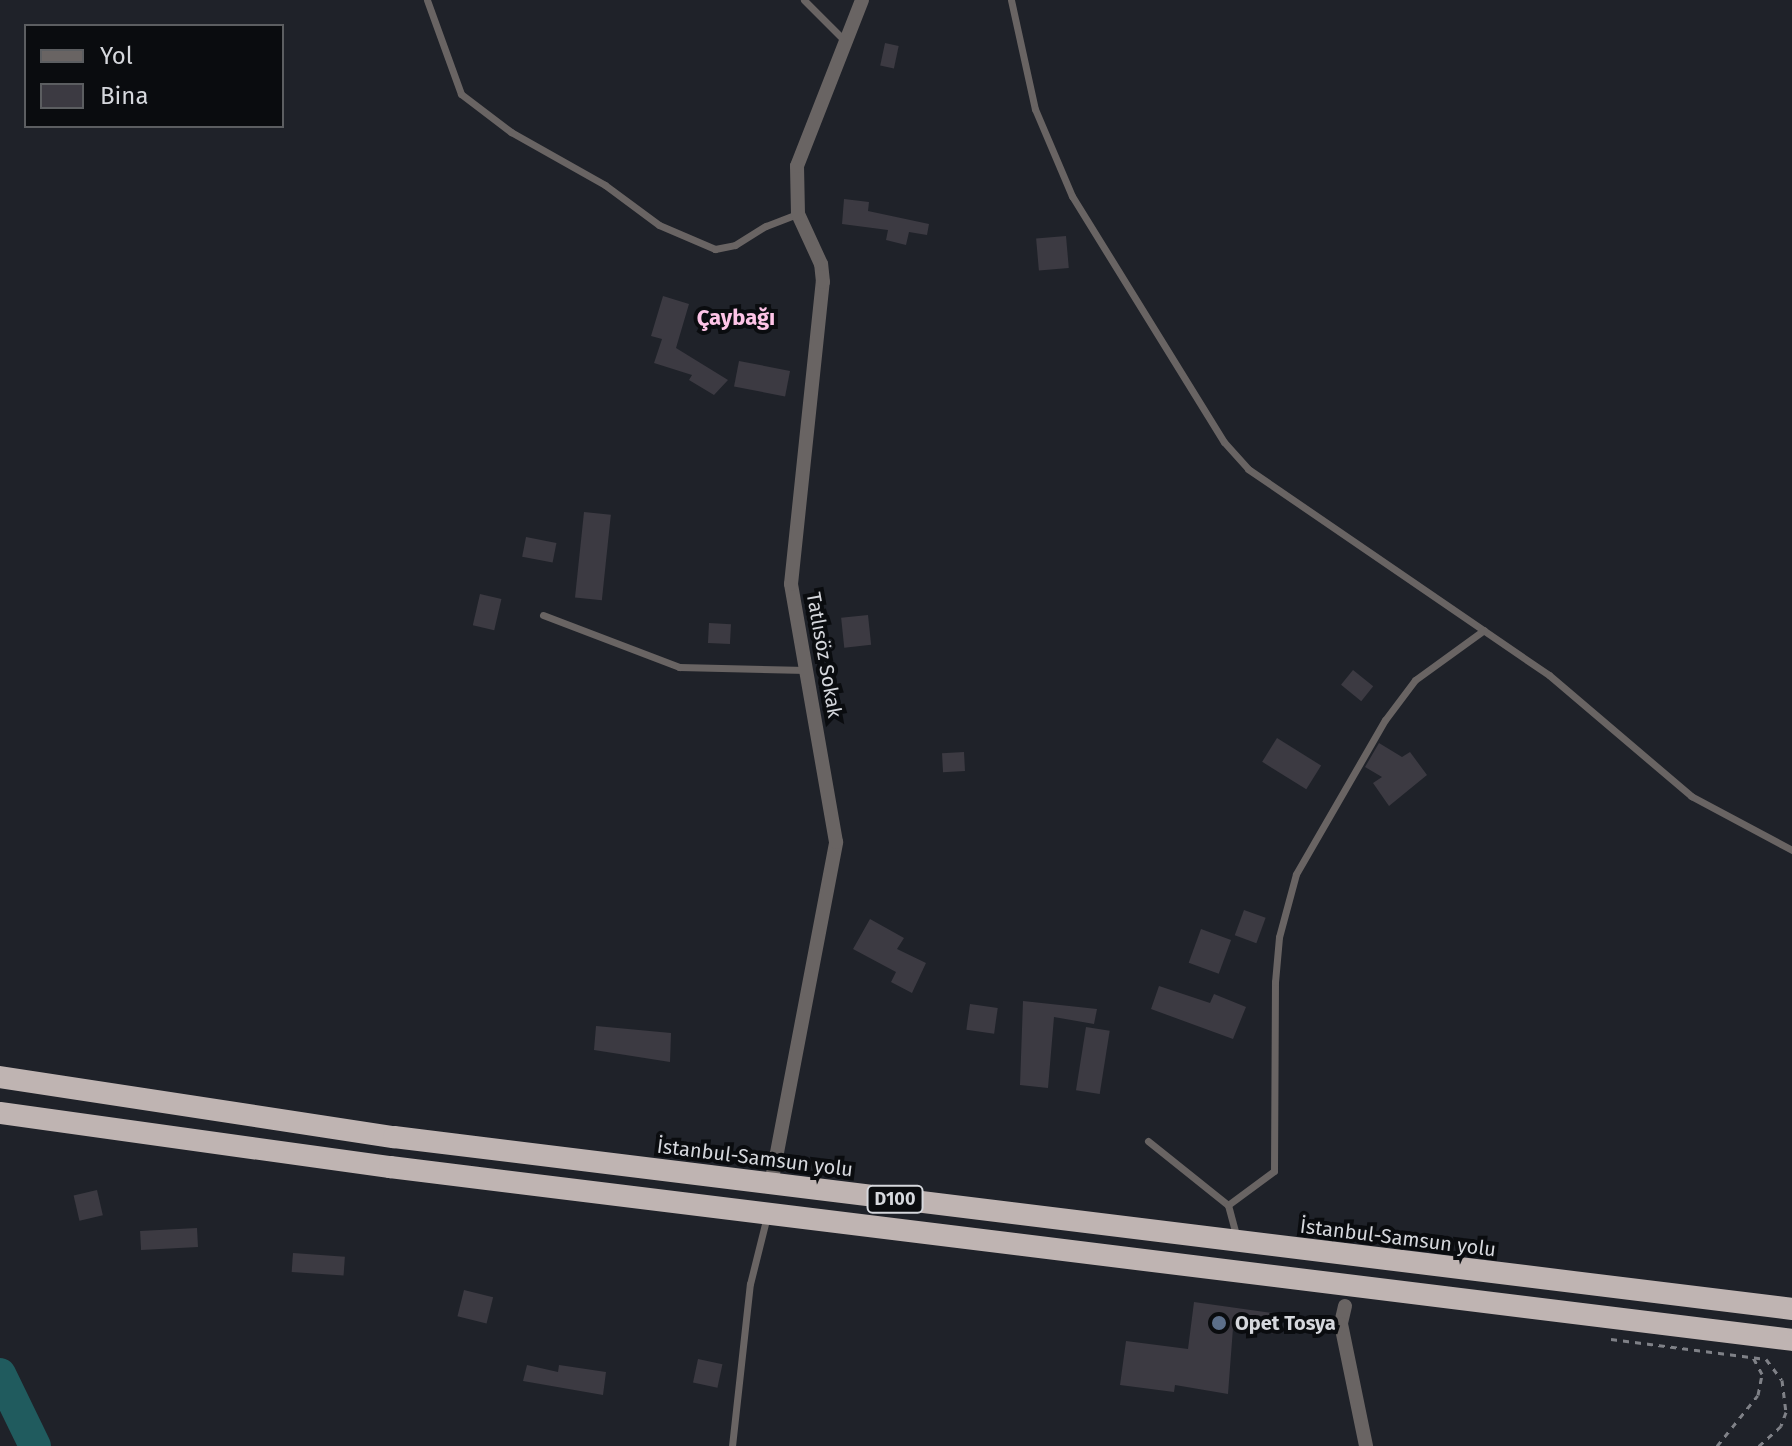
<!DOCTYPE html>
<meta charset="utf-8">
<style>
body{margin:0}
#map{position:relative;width:1792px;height:1446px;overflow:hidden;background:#1f2229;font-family:"Fira Sans",sans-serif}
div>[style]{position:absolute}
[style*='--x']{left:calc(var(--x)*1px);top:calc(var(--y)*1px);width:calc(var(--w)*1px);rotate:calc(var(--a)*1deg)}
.river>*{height:32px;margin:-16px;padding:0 16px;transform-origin:16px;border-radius:16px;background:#205b5e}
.building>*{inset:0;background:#3c3a42;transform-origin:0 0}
.path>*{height:3px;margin-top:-1.5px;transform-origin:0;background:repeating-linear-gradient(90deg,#7f8187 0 6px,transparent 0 12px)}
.service>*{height:7px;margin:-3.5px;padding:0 3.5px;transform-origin:3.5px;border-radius:3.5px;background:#696463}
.minor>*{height:14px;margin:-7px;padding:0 7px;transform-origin:7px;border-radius:7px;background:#696463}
.trunk>*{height:22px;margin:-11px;padding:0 11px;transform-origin:11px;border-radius:11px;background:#bfb4b2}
.dots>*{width:22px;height:22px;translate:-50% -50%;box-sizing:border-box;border:4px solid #0a0c0f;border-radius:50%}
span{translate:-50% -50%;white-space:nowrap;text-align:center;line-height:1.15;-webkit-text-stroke:8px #0a0c0f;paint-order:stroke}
.shield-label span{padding:2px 6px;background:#0a0c0f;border:2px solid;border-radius:6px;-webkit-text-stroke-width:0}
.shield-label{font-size:18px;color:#d6d8dd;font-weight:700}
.street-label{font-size:20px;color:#d6d8dd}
.poi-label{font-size:20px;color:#d6d8dd;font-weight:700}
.left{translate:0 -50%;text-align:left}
.neighbourhood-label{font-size:22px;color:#fec4e7;font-weight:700}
.legend{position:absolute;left:24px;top:24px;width:260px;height:104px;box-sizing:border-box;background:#0a0c0f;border:2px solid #5c5e61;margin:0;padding:10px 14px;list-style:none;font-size:24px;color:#d6d8dd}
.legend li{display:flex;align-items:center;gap:16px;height:40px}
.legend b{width:40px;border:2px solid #5c5e61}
</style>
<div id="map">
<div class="river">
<div style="--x:0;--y:1374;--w:80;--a:64.1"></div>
</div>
<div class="building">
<div style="left:885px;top:43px;width:14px;height:23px;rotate:12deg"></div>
<div style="clip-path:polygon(844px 199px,869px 202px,868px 211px,929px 224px,927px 235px,909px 232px,906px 245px,886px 240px,888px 230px,842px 224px)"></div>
<div style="left:1066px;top:236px;width:32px;height:30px;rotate:85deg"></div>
<div style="clip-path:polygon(663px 296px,689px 304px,676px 348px,728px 380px,714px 395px,689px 380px,692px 375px,654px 363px,662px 339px,651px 336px)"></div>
<div style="left:739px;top:361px;width:52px;height:26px;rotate:11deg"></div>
<div style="left:584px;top:512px;width:27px;height:86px;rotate:6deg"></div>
<div style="left:526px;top:537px;width:31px;height:20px;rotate:11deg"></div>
<div style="left:480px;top:594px;width:22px;height:32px;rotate:13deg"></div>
<div style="left:868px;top:615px;width:30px;height:27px;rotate:84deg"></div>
<div style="left:709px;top:623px;width:22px;height:20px;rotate:3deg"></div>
<div style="left:1353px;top:670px;width:26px;height:19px;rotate:39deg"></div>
<div style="left:1277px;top:738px;width:52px;height:28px;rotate:32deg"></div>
<div style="clip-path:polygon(1379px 743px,1402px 757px,1410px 752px,1427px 775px,1389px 806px,1373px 783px,1382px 777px,1365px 767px)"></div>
<div style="left:964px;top:752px;width:19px;height:22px;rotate:87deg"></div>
<div style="left:1244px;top:910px;width:23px;height:27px;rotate:20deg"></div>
<div style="clip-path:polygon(870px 919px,904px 938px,897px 949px,926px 963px,912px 993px,891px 982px,896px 972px,853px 949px)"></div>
<div style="left:1201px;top:929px;width:32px;height:36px;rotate:20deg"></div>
<div style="clip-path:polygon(1159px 986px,1210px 1003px,1214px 994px,1246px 1007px,1233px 1039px,1151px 1009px)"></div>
<div style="clip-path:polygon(1023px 1001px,1097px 1009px,1094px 1024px,1054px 1017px,1048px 1088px,1020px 1085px)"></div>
<div style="left:970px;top:1004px;width:28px;height:26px;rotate:8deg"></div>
<div style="clip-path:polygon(596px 1026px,671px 1033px,670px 1062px,594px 1050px)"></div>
<div style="left:1086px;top:1027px;width:24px;height:64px;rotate:9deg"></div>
<div style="left:97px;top:1190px;width:26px;height:24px;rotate:77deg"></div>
<div style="left:197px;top:1228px;width:19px;height:57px;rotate:87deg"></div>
<div style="left:293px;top:1253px;width:52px;height:19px;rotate:4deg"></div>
<div style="left:464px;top:1290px;width:30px;height:27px;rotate:14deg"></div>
<div style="clip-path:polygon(1194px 1302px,1280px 1314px,1278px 1334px,1233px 1328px,1228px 1394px,1175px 1385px,1174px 1392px,1120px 1385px,1126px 1341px,1188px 1349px)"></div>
<div style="left:698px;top:1359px;width:25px;height:24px;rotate:12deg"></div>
<div style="clip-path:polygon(527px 1365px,558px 1372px,559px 1365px,606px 1372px,603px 1395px,523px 1381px)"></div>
</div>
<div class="path">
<div style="--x:1611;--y:1339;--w:156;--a:7.4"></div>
<div style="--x:1766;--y:1359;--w:26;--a:53"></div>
<div style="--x:1782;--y:1380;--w:32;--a:83"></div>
<div style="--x:1786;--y:1412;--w:15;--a:110"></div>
<div style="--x:1781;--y:1426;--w:30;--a:138"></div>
<div style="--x:1717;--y:1446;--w:65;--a:-51.2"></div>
<div style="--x:1758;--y:1395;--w:21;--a:-79"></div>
<div style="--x:1762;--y:1374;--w:19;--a:-118"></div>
</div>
<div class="service">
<div style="--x:427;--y:0;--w:100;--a:70.1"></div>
<div style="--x:461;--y:94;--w:63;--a:37.2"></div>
<div style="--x:511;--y:132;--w:108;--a:29.4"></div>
<div style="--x:605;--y:185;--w:67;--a:36.5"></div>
<div style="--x:659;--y:225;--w:61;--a:23.2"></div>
<div style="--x:715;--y:249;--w:20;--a:-11"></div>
<div style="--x:735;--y:245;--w:36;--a:-32"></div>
<div style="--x:766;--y:226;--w:34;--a:-21"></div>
<div style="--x:804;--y:0;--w:58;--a:45"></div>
<div style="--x:1011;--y:0;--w:112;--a:77.6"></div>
<div style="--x:1035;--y:109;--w:95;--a:67"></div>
<div style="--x:1072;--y:196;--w:289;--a:58.3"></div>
<div style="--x:1224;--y:442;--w:36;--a:48"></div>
<div style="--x:1248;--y:469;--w:365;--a:34.4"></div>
<div style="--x:1549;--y:675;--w:187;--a:40.4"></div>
<div style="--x:1691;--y:796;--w:115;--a:28.1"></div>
<div style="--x:543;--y:615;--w:146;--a:20.9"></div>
<div style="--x:679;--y:667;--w:127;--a:1.4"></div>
<div style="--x:1148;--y:1141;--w:102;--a:38.7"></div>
<div style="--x:1228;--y:1205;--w:31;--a:75"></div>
<div style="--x:1228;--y:1205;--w:57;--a:-36.5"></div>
<div style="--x:1274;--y:1171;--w:189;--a:-89.7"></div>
<div style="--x:1275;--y:982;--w:45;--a:-84.9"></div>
<div style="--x:1279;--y:937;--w:65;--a:-74.9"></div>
<div style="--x:1296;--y:874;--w:178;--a:-60"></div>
<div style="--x:1385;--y:720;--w:50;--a:-53.1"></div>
<div style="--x:1415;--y:680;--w:85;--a:-35.9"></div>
<div style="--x:732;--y:1446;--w:163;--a:-83.7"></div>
<div style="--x:750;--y:1284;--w:70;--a:-76"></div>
</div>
<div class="minor">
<div style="--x:771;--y:1184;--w:348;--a:-79.2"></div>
<div style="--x:836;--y:842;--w:262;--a:-99.9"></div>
<div style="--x:791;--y:584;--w:304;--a:-84"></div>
<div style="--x:823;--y:282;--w:18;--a:-96"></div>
<div style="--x:821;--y:264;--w:55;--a:-114.7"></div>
<div style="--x:798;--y:214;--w:48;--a:-91.2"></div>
<div style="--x:797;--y:166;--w:178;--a:-68.6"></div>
<div style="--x:1345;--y:1306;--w:18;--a:103"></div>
<div style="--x:1341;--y:1324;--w:125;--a:78.4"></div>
</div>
<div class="trunk">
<div style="--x:0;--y:1077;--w:399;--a:8.7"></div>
<div style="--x:394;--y:1137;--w:1409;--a:7.01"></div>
<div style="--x:0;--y:1113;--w:394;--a:7.9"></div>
<div style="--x:390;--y:1167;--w:1413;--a:7.03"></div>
</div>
<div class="dots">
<div style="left:1219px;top:1323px;background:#5c6f8a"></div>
</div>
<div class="shield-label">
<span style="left:895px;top:1199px">D100</span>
</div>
<div class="street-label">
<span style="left:824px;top:655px;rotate:80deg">Tatlısöz Sokak</span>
<span style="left:755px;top:1158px;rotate:7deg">İstanbul-Samsun yolu</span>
<span style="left:1398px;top:1238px;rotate:7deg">İstanbul-Samsun yolu</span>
</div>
<div class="poi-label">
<span class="left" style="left:1235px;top:1323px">Opet Tosya</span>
</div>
<div class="neighbourhood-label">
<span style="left:736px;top:318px">Çaybağı</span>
</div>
<ul class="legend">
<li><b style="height:10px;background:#696463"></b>Yol</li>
<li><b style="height:22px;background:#3c3a42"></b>Bina</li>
</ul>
</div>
